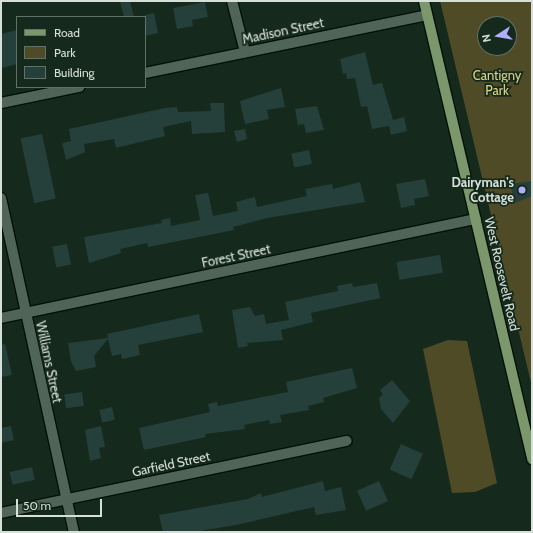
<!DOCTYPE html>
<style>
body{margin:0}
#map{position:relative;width:533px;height:533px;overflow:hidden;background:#16291d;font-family:Cabin,sans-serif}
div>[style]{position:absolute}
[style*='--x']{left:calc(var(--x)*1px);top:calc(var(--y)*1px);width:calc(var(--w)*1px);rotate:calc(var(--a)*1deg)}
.green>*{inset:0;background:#4f4b26}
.building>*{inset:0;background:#25403b;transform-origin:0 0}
.roads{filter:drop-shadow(1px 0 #021107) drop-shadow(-1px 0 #021107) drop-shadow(0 1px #021107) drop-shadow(0 -1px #021107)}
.street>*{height:10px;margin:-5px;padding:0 5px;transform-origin:5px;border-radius:5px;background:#506557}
.primary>*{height:10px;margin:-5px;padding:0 5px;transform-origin:5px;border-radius:5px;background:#7d976c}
.dots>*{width:11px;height:11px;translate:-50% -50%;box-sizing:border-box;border:2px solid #16291d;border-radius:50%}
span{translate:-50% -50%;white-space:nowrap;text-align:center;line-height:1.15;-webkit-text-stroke:3.5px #16291d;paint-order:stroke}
.street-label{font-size:13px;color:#d5e0d8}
.park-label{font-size:13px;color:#ddd586}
.poi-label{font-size:13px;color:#d5e0d8;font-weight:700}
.right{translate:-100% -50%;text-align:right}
.frame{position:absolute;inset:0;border:2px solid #d5e0d8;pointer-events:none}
.legend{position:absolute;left:16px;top:16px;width:130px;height:72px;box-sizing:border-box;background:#16291d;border:1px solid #627268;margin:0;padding:5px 7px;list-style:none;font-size:12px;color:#d5e0d8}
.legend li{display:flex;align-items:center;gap:8px;height:20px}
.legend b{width:20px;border:1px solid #627268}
.north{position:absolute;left:477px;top:16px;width:40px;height:40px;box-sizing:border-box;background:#16291d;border:1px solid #627268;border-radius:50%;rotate:258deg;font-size:11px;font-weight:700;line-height:16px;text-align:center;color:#d5e0d8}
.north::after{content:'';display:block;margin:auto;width:14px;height:18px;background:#afaefa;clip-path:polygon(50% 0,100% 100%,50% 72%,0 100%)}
.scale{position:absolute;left:16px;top:499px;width:86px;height:18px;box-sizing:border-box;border:2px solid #d5e0d8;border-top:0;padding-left:5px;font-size:12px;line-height:14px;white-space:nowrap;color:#d5e0d8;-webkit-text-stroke:3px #16291d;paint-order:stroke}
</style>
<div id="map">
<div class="green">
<div style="clip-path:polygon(evenodd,440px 1px,532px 1px,532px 387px,440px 1px,485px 24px,509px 24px,509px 48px,485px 48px,485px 24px)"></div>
<div style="clip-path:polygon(448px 340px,467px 341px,497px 483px,475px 492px,452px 493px,423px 349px)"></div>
</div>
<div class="building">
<div style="clip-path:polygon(130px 1px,134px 17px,124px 17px,120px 2px)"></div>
<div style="clip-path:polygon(205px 2px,208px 17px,192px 20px,193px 26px,177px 29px,173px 8px)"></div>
<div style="clip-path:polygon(154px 13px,158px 33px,145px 36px,145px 15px)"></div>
<div style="clip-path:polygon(17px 30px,17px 64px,1px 68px,1px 34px)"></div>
<div style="clip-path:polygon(365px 52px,373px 85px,382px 83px,393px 120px,404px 117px,407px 131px,391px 135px,389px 126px,372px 129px,367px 106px,361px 107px,355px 78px,347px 79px,346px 73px,343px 74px,340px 59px)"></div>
<div style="clip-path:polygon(281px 88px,285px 107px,267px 110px,269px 119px,245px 124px,240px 101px)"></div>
<div style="clip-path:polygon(210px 103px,224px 103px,225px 132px,192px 134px,191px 121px,163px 127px,165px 136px,116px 148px,114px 139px,84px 144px,85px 152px,66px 160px,62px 143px,71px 141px,69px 129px,165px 108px,177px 107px,178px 112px,211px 111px)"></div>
<div style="clip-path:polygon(317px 106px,324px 130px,306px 133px,304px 124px,298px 125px,295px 109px)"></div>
<div style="clip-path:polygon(245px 129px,247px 139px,237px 142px,234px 131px)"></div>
<div style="left:42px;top:134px;width:66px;height:22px;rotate:78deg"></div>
<div style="left:309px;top:150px;width:14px;height:18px;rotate:78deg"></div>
<div style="clip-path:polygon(425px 179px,429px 196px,414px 199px,415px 205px,401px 208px,396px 184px)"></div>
<div style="clip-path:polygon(532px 181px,532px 196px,515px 203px,510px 184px)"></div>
<div style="clip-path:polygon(360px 182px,365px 202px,267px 218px,233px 227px,234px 230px,148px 247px,147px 243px,120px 249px,121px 253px,89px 263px,84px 237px,162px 223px,161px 220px,170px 218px,171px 226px,200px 220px,195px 195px,208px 193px,213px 216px,238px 211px,236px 202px,255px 197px,257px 207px,307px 196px,305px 189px,332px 184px,333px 189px)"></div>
<div style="left:67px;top:244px;width:21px;height:15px;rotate:79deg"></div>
<div style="left:440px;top:255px;width:18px;height:44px;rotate:81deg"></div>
<div style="clip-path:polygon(352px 283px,353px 287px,377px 283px,380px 298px,311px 313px,313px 322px,281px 330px,283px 340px,247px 343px,248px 346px,238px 348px,232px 310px,250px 307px,255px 316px,264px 314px,266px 324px,289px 320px,285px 302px,338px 291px,337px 286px)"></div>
<div style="clip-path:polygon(199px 314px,203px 332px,138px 345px,140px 355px,122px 359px,121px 354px,112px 356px,108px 339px,94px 356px,96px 367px,76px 371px,71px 361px,68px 343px,108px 338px,107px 334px)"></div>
<div style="clip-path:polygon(5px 344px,12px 375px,1px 377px,1px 345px)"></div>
<div style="clip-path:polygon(352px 368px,357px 388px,323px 398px,324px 402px,308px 406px,309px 410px,280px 415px,282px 422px,270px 424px,269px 420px,244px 425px,245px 429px,205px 434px,206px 437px,144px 450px,139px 428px,210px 412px,208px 404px,217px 402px,218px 406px,288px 392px,286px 382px)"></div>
<div style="clip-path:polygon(392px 380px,410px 401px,393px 423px,381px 409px,379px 398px,383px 394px,380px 390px)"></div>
<div style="left:82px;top:392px;width:14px;height:18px;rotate:82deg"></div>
<div style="left:112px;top:407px;width:13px;height:13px;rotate:77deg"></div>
<div style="clip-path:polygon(11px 426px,14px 440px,1px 443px,1px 428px)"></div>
<div style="clip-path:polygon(101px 426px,105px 447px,99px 448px,101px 458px,90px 461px,85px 430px)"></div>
<div style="left:401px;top:444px;width:24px;height:28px;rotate:24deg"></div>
<div style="left:32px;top:467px;width:13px;height:23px;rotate:77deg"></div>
<div style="clip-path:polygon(323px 481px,325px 491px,341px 487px,346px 510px,316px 515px,314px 507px,236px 525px,194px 532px,163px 532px,159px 515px,248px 499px,261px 493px,262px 497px)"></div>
<div style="left:379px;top:481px;width:22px;height:24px;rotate:66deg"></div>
</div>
<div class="roads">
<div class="street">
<div style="--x:232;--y:1;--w:53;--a:75.7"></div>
<div style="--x:145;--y:73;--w:288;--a:-11.6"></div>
<div style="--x:1;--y:103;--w:80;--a:-11.6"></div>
<div style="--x:1;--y:198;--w:342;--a:77.7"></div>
<div style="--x:1;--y:318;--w:485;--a:-11.8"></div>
<div style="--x:1;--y:513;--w:353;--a:-11.8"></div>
</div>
<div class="primary">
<div style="--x:424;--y:1;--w:471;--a:76.7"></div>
</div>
</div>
<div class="dots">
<div style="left:522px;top:190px;background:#afaefa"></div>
</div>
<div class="street-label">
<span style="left:283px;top:31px;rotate:-12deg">Madison Street</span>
<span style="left:236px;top:256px;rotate:-12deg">Forest Street</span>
<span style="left:502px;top:274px;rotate:77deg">West Roosevelt Road</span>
<span style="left:49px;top:362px;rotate:78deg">Williams Street</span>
<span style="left:171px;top:464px;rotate:-12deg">Garfield Street</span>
</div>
<div class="park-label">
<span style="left:497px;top:83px">Cantigny<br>Park</span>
</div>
<div class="poi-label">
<span class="right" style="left:514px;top:190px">Dairyman's<br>Cottage</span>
</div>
<div class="frame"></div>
<ul class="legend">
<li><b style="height:5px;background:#7d976c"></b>Road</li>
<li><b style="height:11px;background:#4f4b26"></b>Park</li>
<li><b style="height:11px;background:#25403b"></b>Building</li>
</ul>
<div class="north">N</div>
<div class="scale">50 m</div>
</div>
